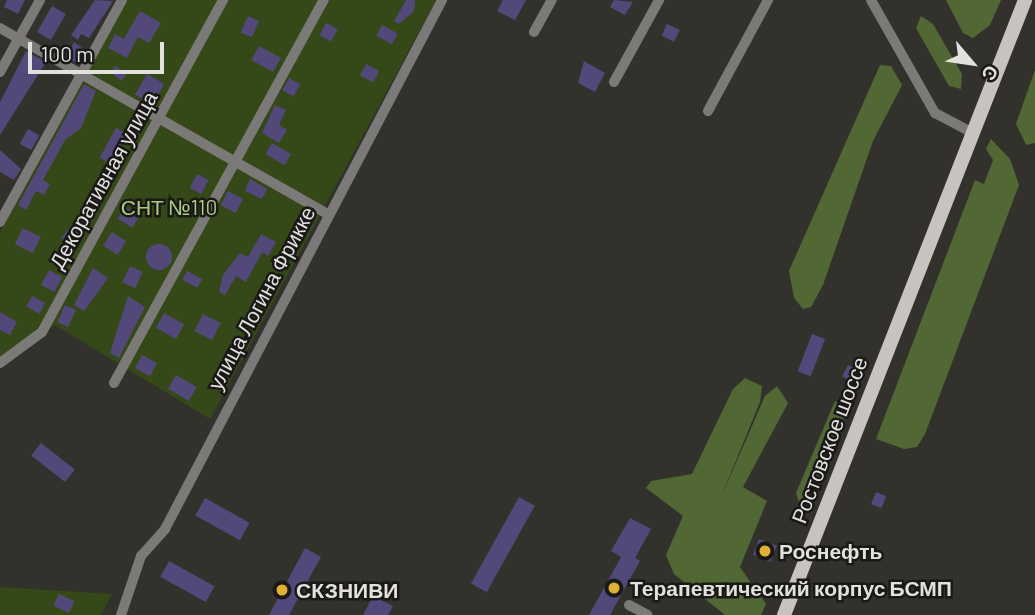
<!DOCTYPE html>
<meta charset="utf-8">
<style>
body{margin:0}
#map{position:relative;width:1035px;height:615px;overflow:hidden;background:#33312c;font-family:Barlow,sans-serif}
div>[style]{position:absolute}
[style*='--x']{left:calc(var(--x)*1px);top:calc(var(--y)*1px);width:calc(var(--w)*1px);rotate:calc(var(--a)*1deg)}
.green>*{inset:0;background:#344917}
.forest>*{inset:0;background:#516835}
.building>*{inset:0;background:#52497a;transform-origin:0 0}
.round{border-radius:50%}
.minor>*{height:10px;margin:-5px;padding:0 5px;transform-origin:5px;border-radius:5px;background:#7c7a78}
.primary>*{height:14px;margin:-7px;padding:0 7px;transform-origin:7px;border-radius:7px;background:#c7c3be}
.dots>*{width:19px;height:19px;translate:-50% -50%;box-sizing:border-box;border:4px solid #1a1917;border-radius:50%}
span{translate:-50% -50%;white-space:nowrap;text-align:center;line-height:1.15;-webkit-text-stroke:5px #1a1917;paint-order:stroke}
.street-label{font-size:21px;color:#e3e1de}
.park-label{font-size:21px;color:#aacd80}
.poi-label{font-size:21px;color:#e3e1de;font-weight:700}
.left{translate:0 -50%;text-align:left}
.north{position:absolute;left:937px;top:28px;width:70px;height:70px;-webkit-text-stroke:5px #1a1917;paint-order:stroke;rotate:119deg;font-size:19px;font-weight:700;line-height:28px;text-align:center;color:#e3e1de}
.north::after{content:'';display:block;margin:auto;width:24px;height:32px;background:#e3e1de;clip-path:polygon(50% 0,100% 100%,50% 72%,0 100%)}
.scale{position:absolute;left:28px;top:42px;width:136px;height:32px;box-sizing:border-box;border:4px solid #e3e1de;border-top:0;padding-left:9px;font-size:21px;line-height:24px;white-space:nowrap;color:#e3e1de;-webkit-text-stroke:5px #1a1917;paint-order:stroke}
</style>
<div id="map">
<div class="green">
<div style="clip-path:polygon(127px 0,436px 0,210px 419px,55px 325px,0 362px,0 232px)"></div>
<div style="clip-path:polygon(0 587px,112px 594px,101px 615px,0 615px)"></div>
</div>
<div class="forest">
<div style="clip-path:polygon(946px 0,1001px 0,990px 25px,973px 38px,963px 33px)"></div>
<div style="clip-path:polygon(921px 16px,933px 24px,962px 74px,961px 89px,949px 86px,916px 28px)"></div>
<div style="clip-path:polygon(880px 65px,891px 66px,902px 85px,873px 141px,823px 285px,811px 307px,803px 309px,794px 298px,789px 271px)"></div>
<div style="clip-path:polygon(1035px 70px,1035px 143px,1026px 145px,1016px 124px)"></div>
<div style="clip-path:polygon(991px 139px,1010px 159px,1019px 185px,925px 434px,917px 447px,904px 449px,876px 439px,975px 180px,984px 184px,993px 160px,986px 149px)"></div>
<div style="clip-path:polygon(745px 378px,762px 386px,760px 402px,719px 502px,765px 396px,777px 386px,788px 403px,743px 487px,767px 501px,740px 567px,766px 604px,761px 615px,725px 615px,674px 574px,666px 555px,683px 516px,646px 488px,651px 481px,692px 474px,733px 389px)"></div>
<div style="clip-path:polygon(835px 401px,847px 408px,845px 415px,814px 499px,800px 506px,796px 493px)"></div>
</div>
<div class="building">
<div style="clip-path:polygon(7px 0,25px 0,18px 14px,4px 7px)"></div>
<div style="clip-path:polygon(95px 0,113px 1px,89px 38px,81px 34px,78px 40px,71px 35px)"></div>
<div style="clip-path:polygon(406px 0,415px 0,414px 11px,399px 24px,394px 21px)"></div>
<div style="clip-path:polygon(503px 0,526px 0,515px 20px,497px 11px)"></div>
<div style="clip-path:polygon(614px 0,633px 2px,625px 15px,610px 7px)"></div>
<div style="left:52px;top:6px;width:16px;height:30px;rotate:30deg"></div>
<div style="clip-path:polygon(140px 11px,161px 23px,149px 43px,138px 37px,127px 58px,108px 48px,115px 34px,124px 39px)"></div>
<div style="left:248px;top:16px;width:12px;height:18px;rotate:24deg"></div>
<div style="left:326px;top:23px;width:13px;height:14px;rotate:27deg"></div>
<div style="left:667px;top:24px;width:14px;height:13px;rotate:25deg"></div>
<div style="left:382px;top:25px;width:18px;height:12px;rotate:29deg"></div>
<div style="clip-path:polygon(74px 42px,86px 51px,78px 64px,66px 57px)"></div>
<div style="left:259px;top:46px;width:25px;height:16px;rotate:29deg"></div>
<div style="clip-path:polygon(26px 51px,46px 62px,0 135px,0 102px)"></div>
<div style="clip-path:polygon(584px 61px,605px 73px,595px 92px,578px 83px)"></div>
<div style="left:366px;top:64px;width:15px;height:13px;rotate:28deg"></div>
<div style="clip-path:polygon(115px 66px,127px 73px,122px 81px,111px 73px)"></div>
<div style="left:147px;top:74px;width:20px;height:24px;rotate:30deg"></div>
<div style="left:289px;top:78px;width:13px;height:14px;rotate:29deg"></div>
<div style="clip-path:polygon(84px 84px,96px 91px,81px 128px,65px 140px,43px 180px,50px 184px,44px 195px,36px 191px,26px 210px,18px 205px)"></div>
<div style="clip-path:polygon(275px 105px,286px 110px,279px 125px,287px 130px,279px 143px,262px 133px)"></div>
<div style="left:116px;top:128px;width:13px;height:34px;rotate:29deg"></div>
<div style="left:28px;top:129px;width:13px;height:17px;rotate:29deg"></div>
<div style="left:272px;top:143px;width:22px;height:13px;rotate:30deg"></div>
<div style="clip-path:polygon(0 150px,21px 169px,14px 180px,0 172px)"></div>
<div style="left:197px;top:174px;width:13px;height:16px;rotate:27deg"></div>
<div style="clip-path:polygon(250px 179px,267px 189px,262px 199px,245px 191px)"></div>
<div style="left:228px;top:191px;width:17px;height:16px;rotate:28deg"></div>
<div style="left:125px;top:207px;width:17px;height:14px;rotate:31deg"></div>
<div style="clip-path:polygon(80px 216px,92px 222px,74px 245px,61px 238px)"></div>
<div style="left:23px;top:228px;width:20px;height:18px;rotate:27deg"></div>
<div style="left:112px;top:232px;width:17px;height:16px;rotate:33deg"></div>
<div style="clip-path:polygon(261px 234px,276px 242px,268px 256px,262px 252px,246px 282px,236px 276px,225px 295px,219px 292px,223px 275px,240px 253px,248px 257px)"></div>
<div class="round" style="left:146px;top:244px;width:26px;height:26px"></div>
<div style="left:130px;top:266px;width:14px;height:18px;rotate:25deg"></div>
<div style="clip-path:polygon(93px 268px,108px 278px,84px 311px,74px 305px)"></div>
<div style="left:49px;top:270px;width:15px;height:17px;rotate:28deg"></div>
<div style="left:187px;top:271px;width:17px;height:10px;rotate:28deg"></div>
<div style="left:32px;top:296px;width:15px;height:12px;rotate:28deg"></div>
<div style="clip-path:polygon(128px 296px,145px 307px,119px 358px,110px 353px)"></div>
<div style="left:65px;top:305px;width:12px;height:19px;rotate:24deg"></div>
<div style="clip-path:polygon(0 312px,17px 322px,10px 335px,0 330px)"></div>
<div style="left:164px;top:313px;width:23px;height:17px;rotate:29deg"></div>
<div style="left:203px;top:314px;width:20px;height:19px;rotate:27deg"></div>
<div style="left:812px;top:334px;width:14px;height:40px;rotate:21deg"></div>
<div style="left:142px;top:355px;width:17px;height:15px;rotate:28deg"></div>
<div style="left:848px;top:365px;width:11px;height:13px;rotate:27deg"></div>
<div style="left:176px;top:375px;width:24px;height:16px;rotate:30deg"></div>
<div style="left:41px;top:443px;width:43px;height:16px;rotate:38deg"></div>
<div style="left:876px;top:492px;width:11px;height:13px;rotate:22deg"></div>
<div style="left:519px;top:497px;width:18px;height:99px;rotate:29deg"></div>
<div style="left:205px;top:498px;width:51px;height:20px;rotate:29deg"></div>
<div style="clip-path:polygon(630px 518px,651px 529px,635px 558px,640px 561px,610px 615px,589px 615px,621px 557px,611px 551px)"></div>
<div style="left:759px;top:539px;width:19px;height:17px;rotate:21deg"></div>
<div style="clip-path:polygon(305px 548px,321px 557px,289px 615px,269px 615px)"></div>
<div style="left:169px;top:561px;width:52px;height:18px;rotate:29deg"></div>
<div style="left:59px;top:594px;width:17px;height:13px;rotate:25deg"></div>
<div style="clip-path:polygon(373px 596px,393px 606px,388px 615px,363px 615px)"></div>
</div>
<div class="minor">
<div style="--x:871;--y:0;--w:130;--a:60.5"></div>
<div style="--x:935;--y:113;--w:41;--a:27.8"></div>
<div style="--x:0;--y:28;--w:376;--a:29.6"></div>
<div style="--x:534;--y:32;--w:37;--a:-61"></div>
<div style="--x:0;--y:72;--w:82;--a:-60.9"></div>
<div style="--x:614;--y:82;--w:94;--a:-61.2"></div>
<div style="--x:708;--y:111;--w:126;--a:-61.6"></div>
<div style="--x:0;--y:222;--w:253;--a:-61.2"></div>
<div style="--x:0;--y:363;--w:52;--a:-36.4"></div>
<div style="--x:42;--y:332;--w:378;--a:-61.4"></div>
<div style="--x:114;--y:383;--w:437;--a:-61.3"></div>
<div style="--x:629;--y:605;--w:21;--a:28"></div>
<div style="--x:121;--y:615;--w:62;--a:-71.3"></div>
<div style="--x:141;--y:556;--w:36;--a:-48"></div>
<div style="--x:165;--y:529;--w:597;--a:-62.36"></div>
</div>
<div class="primary">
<div style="--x:784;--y:615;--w:661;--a:-68.6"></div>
</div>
<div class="dots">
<div style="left:765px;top:551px;background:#e0b034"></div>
<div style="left:614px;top:588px;background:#e0b034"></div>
<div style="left:282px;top:590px;background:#e0b034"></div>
</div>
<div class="street-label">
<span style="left:103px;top:180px;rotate:-61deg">Декоративная улица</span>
<span style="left:261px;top:298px;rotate:-62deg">улица Логина Фрикке</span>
<span style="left:829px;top:440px;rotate:-69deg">Ростовское шоссе</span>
</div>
<div class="park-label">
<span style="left:169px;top:207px">СНТ №110</span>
</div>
<div class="poi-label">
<span class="left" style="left:779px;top:551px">Роснефть</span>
<span class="left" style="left:630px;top:588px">Терапевтический корпус БСМП</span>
<span class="left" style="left:296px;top:590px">СКЗНИВИ</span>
</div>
<div class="north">С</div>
<div class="scale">100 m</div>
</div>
